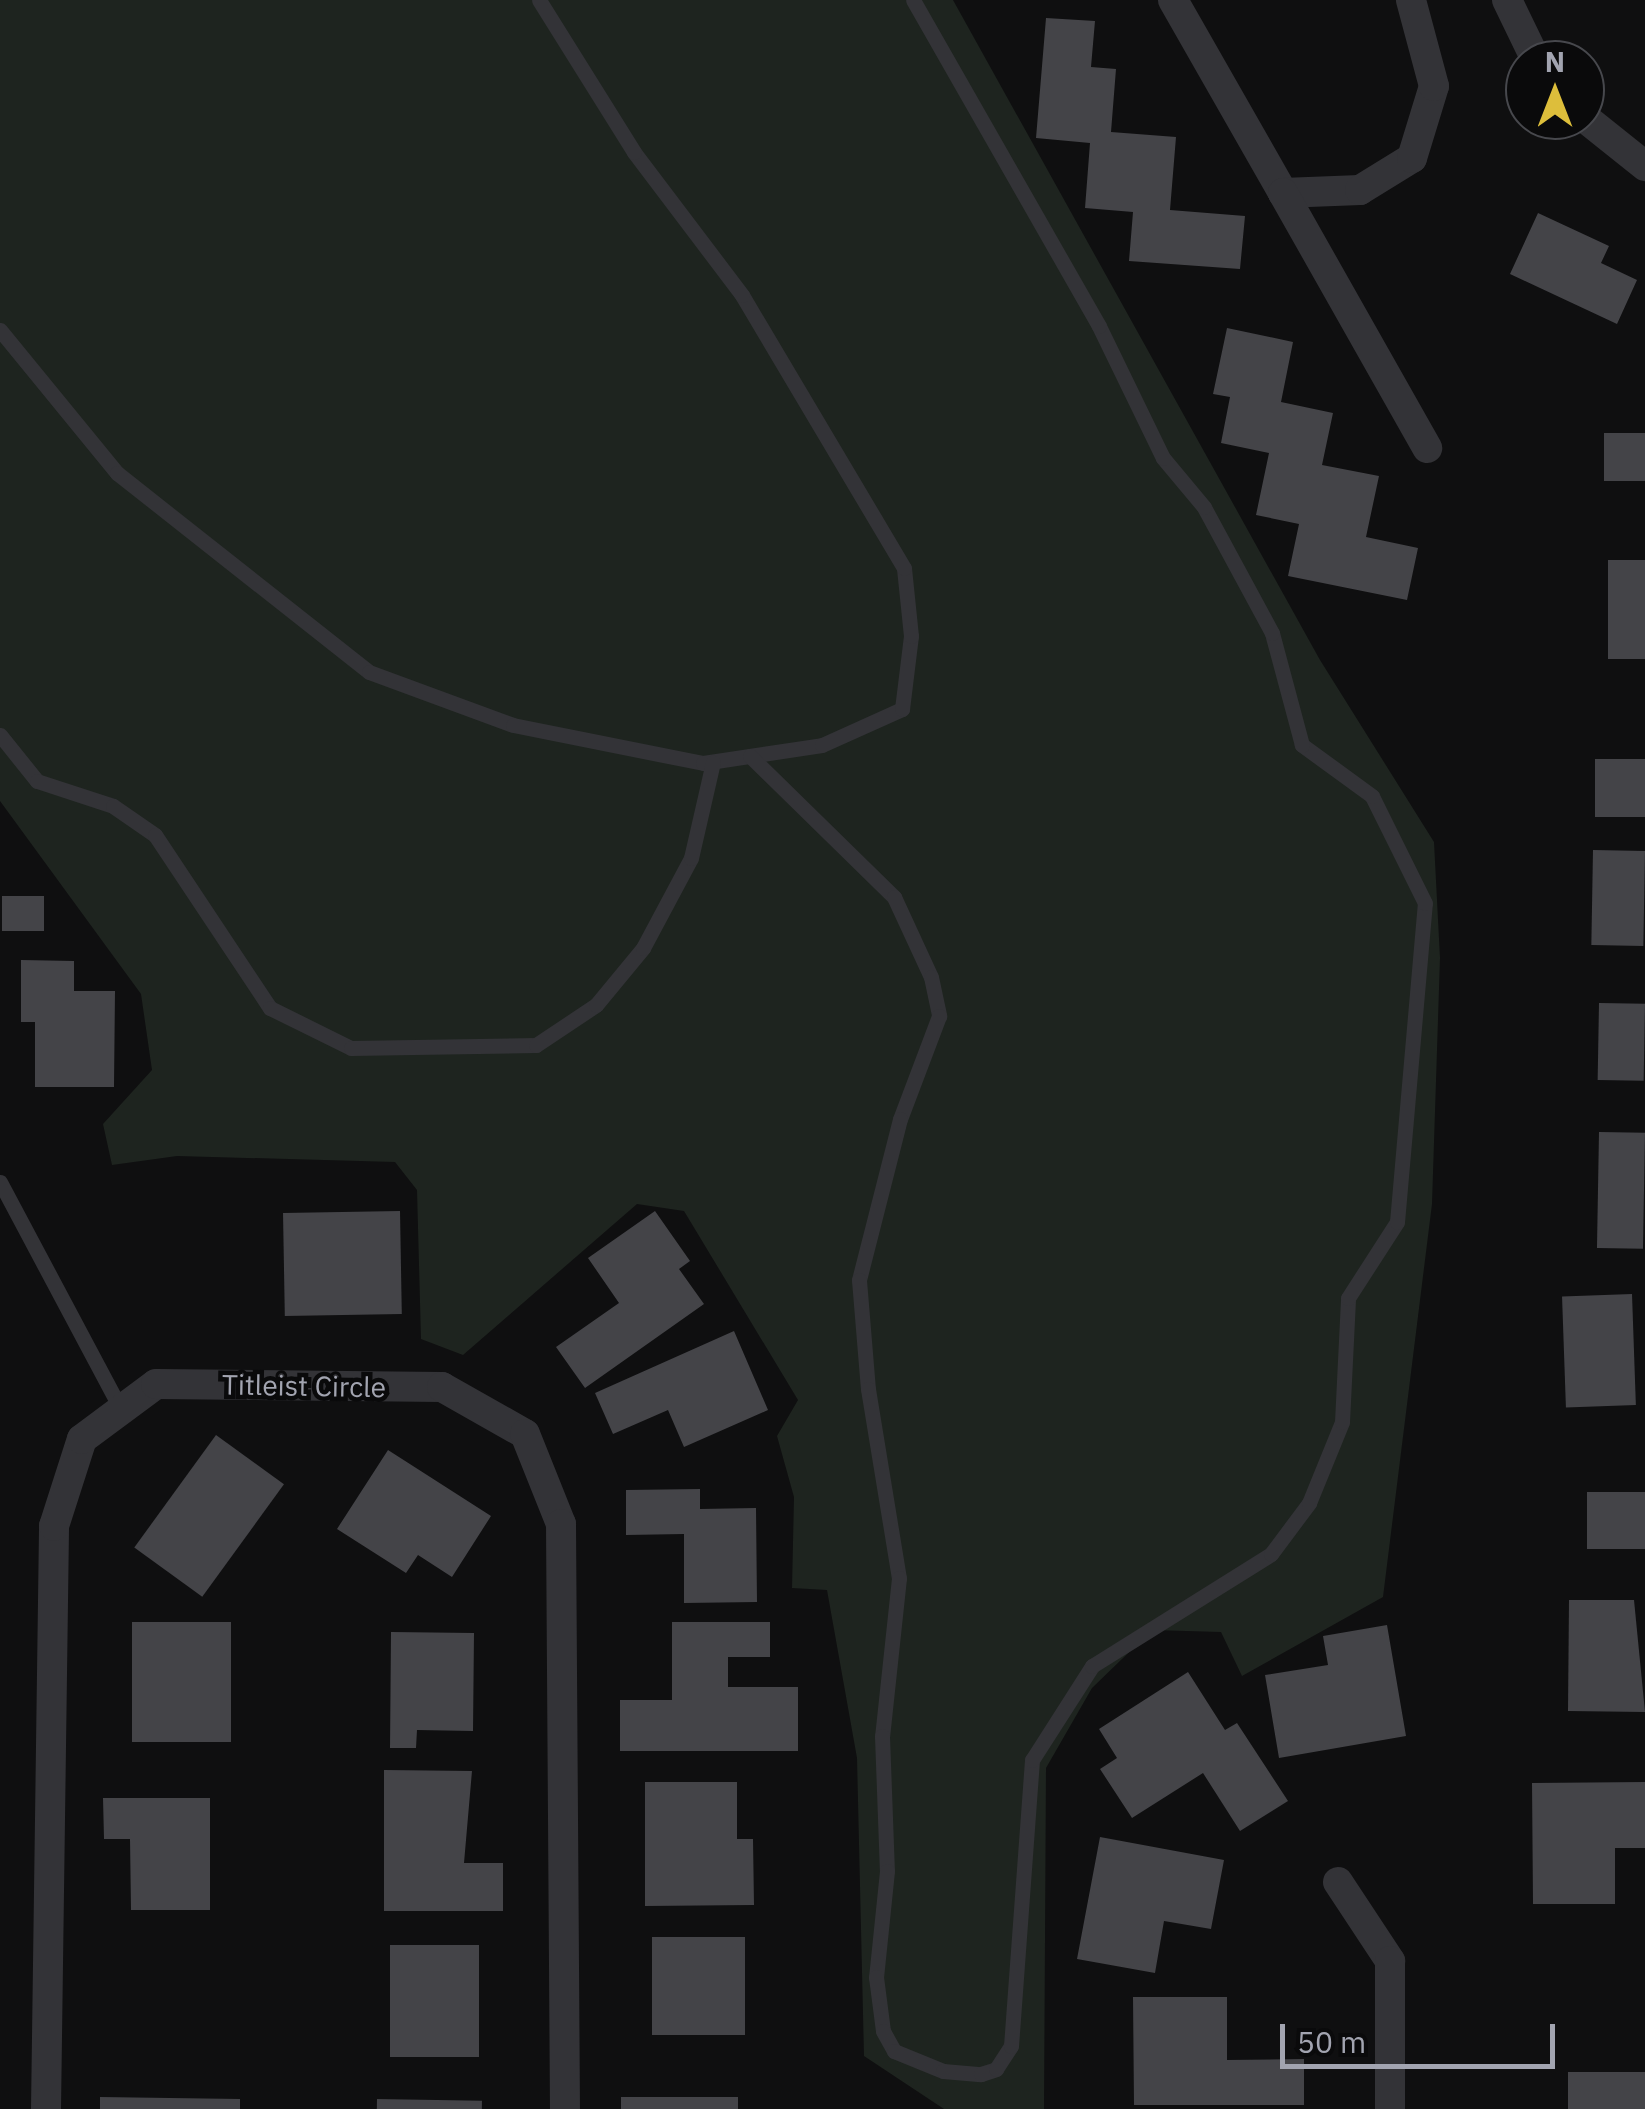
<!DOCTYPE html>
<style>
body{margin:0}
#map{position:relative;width:1645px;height:2109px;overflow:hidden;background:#0f0f10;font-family:"IBM Plex Sans",sans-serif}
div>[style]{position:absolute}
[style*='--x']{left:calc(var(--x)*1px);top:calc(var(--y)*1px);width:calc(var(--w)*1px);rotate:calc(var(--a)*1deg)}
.green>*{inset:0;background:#1e241f}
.building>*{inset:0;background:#444448;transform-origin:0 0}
.lane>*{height:15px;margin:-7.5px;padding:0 7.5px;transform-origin:7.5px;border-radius:7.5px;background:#333337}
.street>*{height:30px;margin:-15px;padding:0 15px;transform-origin:15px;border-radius:15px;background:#333337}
span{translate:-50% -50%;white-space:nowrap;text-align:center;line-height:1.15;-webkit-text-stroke:9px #0a0a0b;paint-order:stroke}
.street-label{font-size:28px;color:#a2a4b0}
.north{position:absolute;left:1505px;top:40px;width:100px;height:100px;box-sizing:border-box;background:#0a0a0b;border:2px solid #47484d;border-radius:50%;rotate:0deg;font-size:28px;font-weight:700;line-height:40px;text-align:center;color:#a2a4b0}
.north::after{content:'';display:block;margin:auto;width:35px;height:45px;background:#ddbe3b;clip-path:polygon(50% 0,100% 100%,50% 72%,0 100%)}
.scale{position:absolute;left:1280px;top:2024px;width:275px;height:45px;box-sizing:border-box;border:5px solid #a2a4b0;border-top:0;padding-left:12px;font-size:30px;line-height:35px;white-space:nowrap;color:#a2a4b0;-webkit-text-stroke:8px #0a0a0b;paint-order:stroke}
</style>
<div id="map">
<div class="green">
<div style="clip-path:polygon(0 0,953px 0,1320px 660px,1434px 842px,1440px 958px,1432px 1204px,1383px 1597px,1242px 1676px,1221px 1632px,1152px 1630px,1092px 1688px,1046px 1768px,1044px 2109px,944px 2109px,864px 2056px,857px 1758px,827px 1590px,792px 1588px,794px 1497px,777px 1436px,798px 1400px,684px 1211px,637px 1204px,463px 1355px,421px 1339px,417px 1190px,395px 1162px,177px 1156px,112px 1165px,103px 1124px,152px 1070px,141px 994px,0 801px)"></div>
</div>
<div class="building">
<div style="clip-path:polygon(1046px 18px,1095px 21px,1091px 67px,1116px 69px,1111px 132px,1176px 137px,1170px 210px,1245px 216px,1240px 269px,1129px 261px,1133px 212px,1085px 208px,1090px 143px,1036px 138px)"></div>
<div style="clip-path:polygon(1538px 213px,1609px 246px,1601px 263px,1637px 280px,1617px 324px,1510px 274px)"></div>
<div style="clip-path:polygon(1227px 328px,1293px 342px,1281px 402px,1333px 413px,1322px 465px,1379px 476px,1366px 537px,1418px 548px,1407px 600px,1288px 576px,1299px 524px,1256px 515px,1269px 453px,1221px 443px,1230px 397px,1213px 394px)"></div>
<div style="left:1604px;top:433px;width:41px;height:48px"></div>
<div style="left:1608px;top:560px;width:37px;height:99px"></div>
<div style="left:1595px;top:759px;width:50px;height:58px"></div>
<div style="left:1593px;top:850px;width:52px;height:95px;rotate:1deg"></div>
<div style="left:2px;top:896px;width:42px;height:35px"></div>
<div style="clip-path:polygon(21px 960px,74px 961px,74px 991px,115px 991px,114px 1087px,35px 1087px,35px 1022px,21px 1022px)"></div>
<div style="left:1599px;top:1003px;width:46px;height:77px;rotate:1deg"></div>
<div style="left:1599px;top:1132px;width:46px;height:116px;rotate:1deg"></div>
<div style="left:400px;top:1211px;width:103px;height:117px;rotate:89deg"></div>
<div style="clip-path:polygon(655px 1211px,690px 1261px,679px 1269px,704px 1304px,585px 1388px,556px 1347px,619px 1303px,588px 1258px)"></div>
<div style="left:1632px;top:1294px;width:111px;height:70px;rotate:88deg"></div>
<div style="clip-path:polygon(734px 1331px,768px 1410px,684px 1447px,668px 1410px,613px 1434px,595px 1393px)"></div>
<div style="left:216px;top:1435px;width:84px;height:139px;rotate:36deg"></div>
<div style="clip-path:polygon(388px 1450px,491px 1516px,452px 1577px,418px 1555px,406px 1573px,337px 1529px)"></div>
<div style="clip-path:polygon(700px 1489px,700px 1509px,756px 1508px,757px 1602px,684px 1603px,684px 1534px,626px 1535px,626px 1490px)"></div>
<div style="left:1587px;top:1492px;width:58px;height:57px"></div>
<div style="clip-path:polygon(1569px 1600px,1634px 1600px,1645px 1712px,1568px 1711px)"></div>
<div style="left:132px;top:1622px;width:99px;height:120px"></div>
<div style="clip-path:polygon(672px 1622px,770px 1622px,770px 1657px,728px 1657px,728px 1687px,798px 1687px,798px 1751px,620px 1751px,620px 1700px,672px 1700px)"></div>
<div style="clip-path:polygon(1387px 1625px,1406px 1736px,1279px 1758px,1265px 1675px,1328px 1665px,1323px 1636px)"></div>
<div style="clip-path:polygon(391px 1632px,474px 1633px,473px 1731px,417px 1730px,416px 1748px,390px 1748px)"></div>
<div style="clip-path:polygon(1188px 1672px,1225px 1730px,1237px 1723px,1288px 1801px,1240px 1831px,1203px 1773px,1132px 1818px,1100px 1769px,1117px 1758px,1099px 1729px)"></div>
<div style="clip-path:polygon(384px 1770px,472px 1771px,464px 1863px,503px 1863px,503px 1911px,384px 1911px)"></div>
<div style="clip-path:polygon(645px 1782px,737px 1782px,737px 1839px,753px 1839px,754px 1905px,645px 1906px)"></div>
<div style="clip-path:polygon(1645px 1782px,1645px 1848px,1615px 1848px,1615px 1904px,1533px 1904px,1532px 1783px)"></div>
<div style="clip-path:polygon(103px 1798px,210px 1798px,210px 1910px,131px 1910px,130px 1839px,104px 1839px)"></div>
<div style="clip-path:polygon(1100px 1837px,1224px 1860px,1211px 1929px,1164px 1921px,1155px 1973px,1077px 1959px)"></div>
<div style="left:652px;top:1937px;width:93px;height:98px"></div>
<div style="left:390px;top:1945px;width:89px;height:112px"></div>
<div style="clip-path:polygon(1133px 1997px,1227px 1997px,1227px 2060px,1304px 2059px,1304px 2105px,1134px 2105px)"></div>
<div style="left:1568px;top:2072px;width:77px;height:37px"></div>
<div style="clip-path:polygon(100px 2097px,240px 2099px,240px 2109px,100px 2109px)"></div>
<div style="left:738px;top:2097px;width:12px;height:117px;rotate:90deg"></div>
<div style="left:377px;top:2099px;width:105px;height:10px;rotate:1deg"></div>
</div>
<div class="lane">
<div style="--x:0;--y:330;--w:185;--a:50.7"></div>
<div style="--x:117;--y:473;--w:321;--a:38.3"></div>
<div style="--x:369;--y:672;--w:153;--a:20.2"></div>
<div style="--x:513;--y:725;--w:194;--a:11.3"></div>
<div style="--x:703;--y:763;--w:120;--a:-8.6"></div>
<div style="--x:822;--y:745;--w:88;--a:-24.2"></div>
<div style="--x:902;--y:709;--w:74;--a:-83"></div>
<div style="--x:911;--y:636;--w:68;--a:-95.9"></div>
<div style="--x:904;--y:568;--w:317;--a:-120.7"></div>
<div style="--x:742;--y:295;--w:179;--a:-127.1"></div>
<div style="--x:634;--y:152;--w:179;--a:-122"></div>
<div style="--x:0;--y:735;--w:59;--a:51.2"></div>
<div style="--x:37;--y:781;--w:80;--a:18.2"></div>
<div style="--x:113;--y:806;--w:51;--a:34.6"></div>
<div style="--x:155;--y:835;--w:208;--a:56.4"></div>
<div style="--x:270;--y:1008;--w:90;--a:26.3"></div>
<div style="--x:351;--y:1048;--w:185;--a:-0.9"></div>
<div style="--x:536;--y:1045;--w:72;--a:-33.7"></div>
<div style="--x:596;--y:1005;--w:74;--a:-50.5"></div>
<div style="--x:643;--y:948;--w:102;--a:-61.9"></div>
<div style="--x:691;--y:858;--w:98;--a:-77.1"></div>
<div style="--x:750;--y:756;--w:202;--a:44.4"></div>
<div style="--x:894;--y:897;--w:88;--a:65.2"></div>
<div style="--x:931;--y:977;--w:40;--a:78"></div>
<div style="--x:939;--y:1016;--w:110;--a:110.7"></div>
<div style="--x:900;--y:1119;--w:166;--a:104.3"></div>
<div style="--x:859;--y:1280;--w:109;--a:85.3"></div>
<div style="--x:868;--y:1389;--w:192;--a:80.7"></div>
<div style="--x:899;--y:1578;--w:159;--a:96.1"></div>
<div style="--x:882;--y:1736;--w:135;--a:87.9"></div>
<div style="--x:887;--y:1871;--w:107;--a:95.9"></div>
<div style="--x:876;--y:1977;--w:54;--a:82.6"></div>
<div style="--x:883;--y:2031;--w:23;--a:61"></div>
<div style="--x:894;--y:2051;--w:53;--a:22.2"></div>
<div style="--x:943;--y:2071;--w:38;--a:5"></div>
<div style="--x:981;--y:2074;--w:16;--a:-18"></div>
<div style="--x:996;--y:2069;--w:27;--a:-57"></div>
<div style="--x:1011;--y:2046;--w:287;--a:-85.8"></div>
<div style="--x:1032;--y:1760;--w:112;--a:-57.4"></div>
<div style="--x:1092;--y:1666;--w:211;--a:-32"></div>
<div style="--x:1271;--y:1554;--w:64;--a:-53.3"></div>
<div style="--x:1309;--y:1503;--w:87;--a:-67.8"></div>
<div style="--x:1342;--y:1422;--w:124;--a:-87.2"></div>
<div style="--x:1348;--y:1298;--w:90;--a:-57.2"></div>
<div style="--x:1397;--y:1222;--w:320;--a:-85"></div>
<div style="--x:1425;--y:903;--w:119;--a:-116.4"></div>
<div style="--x:1372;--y:796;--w:87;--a:-143.9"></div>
<div style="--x:1302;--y:745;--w:116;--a:-105"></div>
<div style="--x:1272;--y:633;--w:143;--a:-118.4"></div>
<div style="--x:1204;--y:507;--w:64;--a:-129.9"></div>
<div style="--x:1163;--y:458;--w:147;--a:-115.9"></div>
<div style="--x:1099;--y:326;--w:375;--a:-119.7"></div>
<div style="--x:0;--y:1182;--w:258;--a:62"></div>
</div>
<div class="street">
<div style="--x:1173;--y:0;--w:222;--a:60.3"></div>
<div style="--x:1283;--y:193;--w:77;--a:-2.2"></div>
<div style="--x:1360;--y:190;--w:61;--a:-31.6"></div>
<div style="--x:1412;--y:158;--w:75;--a:-73"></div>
<div style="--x:1434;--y:86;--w:89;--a:-105"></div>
<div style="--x:1507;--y:0;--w:67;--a:64.2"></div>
<div style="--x:1585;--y:118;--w:77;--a:38.7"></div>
<div style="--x:1283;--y:193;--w:293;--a:60.5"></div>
<div style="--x:1338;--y:1882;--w:95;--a:56.6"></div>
<div style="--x:1390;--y:1961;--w:148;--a:90"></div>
<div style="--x:46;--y:2109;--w:583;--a:-89.21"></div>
<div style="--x:54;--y:1526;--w:91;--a:-72.2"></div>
<div style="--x:82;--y:1439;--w:92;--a:-36.6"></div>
<div style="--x:156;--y:1384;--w:286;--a:0.6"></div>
<div style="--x:442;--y:1387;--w:95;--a:29.5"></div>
<div style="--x:525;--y:1434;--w:97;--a:68.2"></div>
<div style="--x:561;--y:1524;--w:585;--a:89.61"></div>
</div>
<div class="street-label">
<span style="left:304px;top:1386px;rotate:1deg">Titleist Circle</span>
</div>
<div class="north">N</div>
<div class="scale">50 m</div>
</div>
